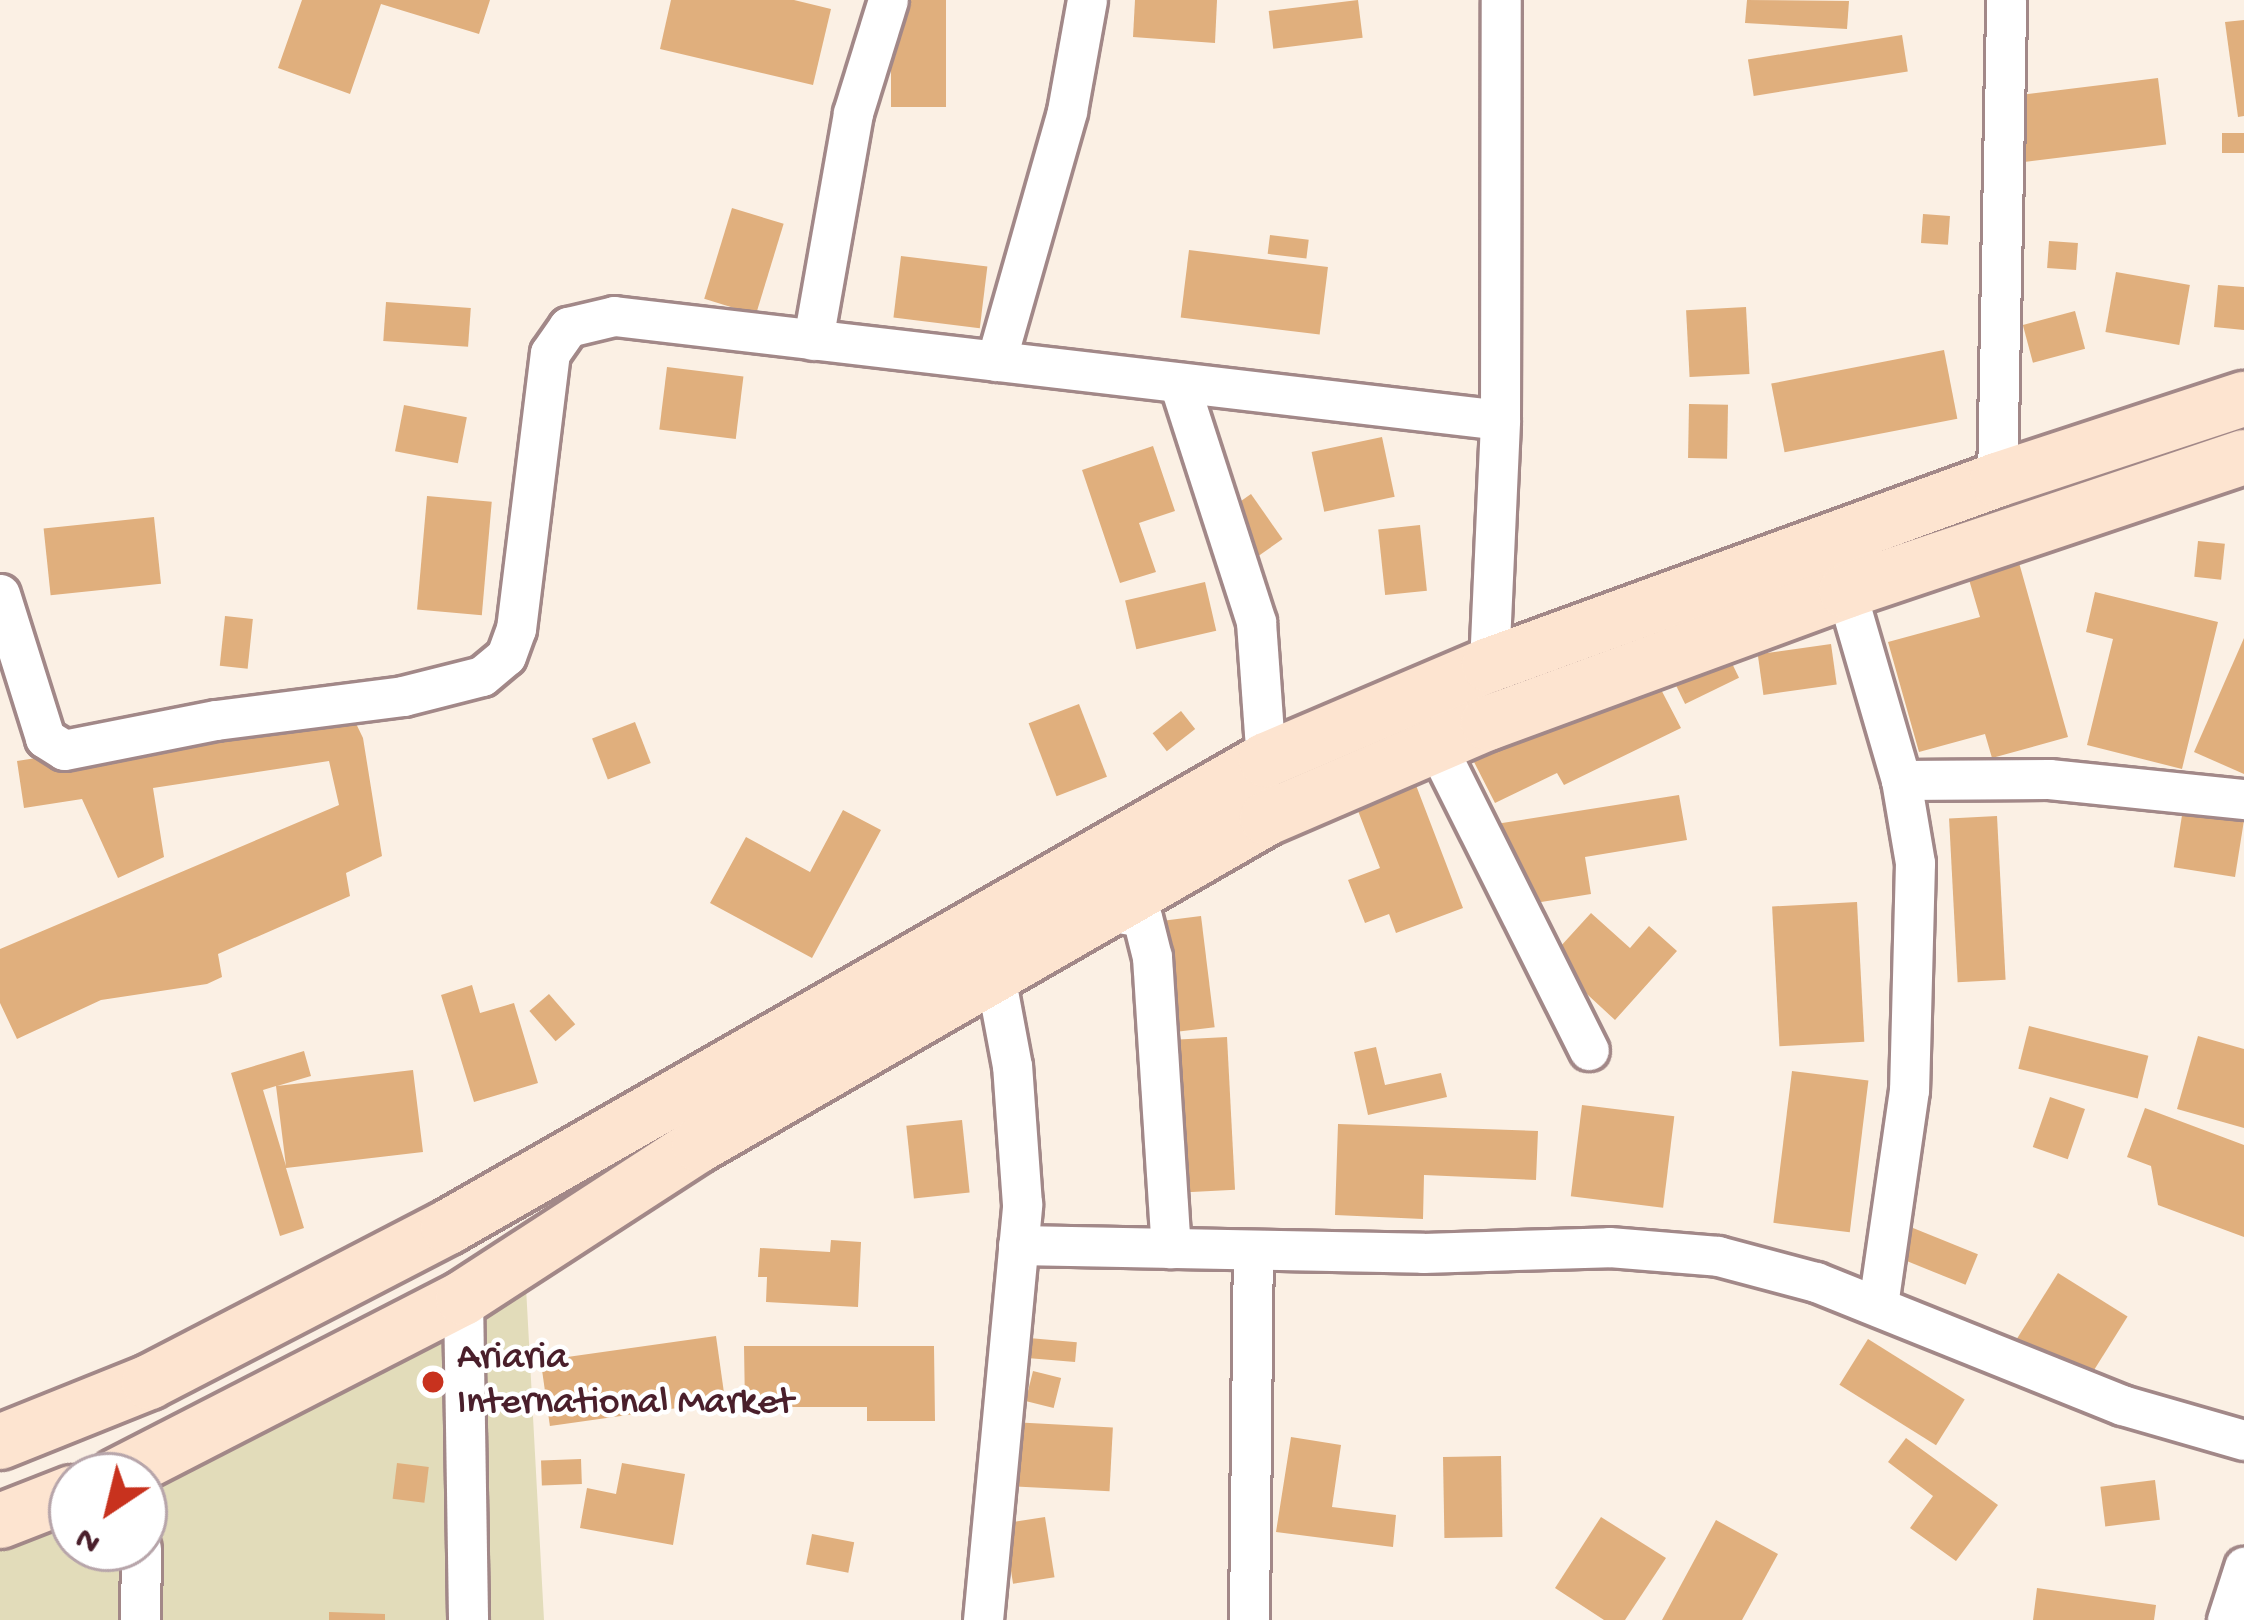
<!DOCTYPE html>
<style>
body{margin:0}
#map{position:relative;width:2244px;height:1620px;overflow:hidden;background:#fbf0e4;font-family:"Gochi Hand",sans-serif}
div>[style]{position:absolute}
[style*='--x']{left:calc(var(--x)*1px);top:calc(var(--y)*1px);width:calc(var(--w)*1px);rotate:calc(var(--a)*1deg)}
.built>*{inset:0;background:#e2dcba}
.building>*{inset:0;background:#e0af7d;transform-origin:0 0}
.roads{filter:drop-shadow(3px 0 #a28888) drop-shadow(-3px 0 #a28888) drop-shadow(0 3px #a28888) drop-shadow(0 -3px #a28888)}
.street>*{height:39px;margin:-19.5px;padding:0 19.5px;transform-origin:19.5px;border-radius:19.5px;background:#fff}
.secondary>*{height:54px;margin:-27px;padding:0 27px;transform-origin:27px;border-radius:27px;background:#fde4d0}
.dots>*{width:33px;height:33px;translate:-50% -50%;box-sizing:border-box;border:6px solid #fff;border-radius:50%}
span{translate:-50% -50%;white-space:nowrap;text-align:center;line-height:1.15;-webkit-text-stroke:9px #fff;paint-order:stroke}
.poi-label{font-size:39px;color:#4a1f2b}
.left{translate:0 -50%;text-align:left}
.north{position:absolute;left:48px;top:1452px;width:120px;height:120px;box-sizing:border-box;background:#fff;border:3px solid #b7a5aa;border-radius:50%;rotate:215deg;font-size:33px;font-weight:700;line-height:48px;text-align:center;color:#4a1f2b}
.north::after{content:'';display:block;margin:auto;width:42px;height:54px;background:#c8321e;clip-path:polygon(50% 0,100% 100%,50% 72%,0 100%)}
</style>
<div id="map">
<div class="built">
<div style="clip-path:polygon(526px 1287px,544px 1620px,0 1620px,0 1538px,72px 1511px,72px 1548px,144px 1548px,144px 1476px)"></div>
</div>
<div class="building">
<div style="clip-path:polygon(302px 0,490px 0,479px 34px,381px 4px,350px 94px,278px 68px)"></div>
<div style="clip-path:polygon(671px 0,794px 0,831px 9px,813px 85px,660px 49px)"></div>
<div style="left:891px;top:0;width:55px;height:107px"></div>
<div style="clip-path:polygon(1135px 0,1217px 0,1215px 43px,1133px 37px)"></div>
<div style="left:1358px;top:0;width:38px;height:90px;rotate:83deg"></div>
<div style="clip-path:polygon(1747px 0,1849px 1px,1847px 29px,1745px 23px)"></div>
<div style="clip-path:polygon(2244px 20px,2244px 116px,2238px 117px,2225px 22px)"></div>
<div style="left:1902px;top:35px;width:37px;height:156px;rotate:81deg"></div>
<div style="left:2158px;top:78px;width:67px;height:151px;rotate:83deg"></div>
<div style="left:2222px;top:133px;width:22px;height:20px"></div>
<div style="left:732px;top:208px;width:54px;height:95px;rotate:17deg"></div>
<div style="left:1923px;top:214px;width:27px;height:29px;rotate:4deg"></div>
<div style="left:1270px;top:235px;width:39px;height:19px;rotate:7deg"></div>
<div style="left:2049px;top:241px;width:29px;height:27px;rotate:4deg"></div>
<div style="left:1189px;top:250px;width:140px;height:68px;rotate:7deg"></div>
<div style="left:901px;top:256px;width:87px;height:62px;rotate:7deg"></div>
<div style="left:2116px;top:272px;width:75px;height:61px;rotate:10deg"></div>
<div style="clip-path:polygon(2218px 285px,2244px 287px,2244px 330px,2214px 327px)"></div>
<div style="left:386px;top:302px;width:85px;height:39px;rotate:4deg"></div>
<div style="left:1746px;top:307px;width:67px;height:60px;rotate:87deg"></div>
<div style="left:2075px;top:311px;width:39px;height:54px;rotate:75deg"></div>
<div style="left:1944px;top:350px;width:70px;height:176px;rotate:79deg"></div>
<div style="left:667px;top:367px;width:77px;height:63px;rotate:7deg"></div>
<div style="left:1689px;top:404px;width:39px;height:54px;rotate:1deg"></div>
<div style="left:404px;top:405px;width:64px;height:47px;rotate:11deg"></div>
<div style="left:1382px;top:437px;width:61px;height:72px;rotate:78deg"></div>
<div style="clip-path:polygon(1153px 446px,1175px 511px,1139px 523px,1156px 572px,1120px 583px,1082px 470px)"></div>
<div style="left:1251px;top:494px;width:55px;height:53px;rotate:55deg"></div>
<div style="left:427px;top:496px;width:65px;height:114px;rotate:5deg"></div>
<div style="left:154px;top:517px;width:67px;height:111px;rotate:84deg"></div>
<div style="left:1420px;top:525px;width:66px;height:42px;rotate:84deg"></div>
<div style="left:2198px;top:541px;width:27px;height:36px;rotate:6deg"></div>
<div style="clip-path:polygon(2016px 552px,2068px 737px,1992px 758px,1985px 734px,1919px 752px,1888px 642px,1980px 617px,1965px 566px)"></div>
<div style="left:1205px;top:582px;width:50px;height:82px;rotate:77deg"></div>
<div style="clip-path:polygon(2095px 592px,2218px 622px,2182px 769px,2087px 745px,2113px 639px,2086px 632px)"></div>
<div style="left:225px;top:616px;width:28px;height:50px;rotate:6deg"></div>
<div style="clip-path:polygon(2244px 638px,2244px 774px,2194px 752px)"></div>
<div style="left:1831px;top:644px;width:41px;height:74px;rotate:82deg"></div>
<div style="left:1725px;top:649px;width:32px;height:60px;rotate:64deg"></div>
<div style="clip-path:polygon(1653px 674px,1681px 728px,1564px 785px,1557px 773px,1495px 803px,1474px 762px)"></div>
<div style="left:1079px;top:704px;width:78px;height:54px;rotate:69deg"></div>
<div style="clip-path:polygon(349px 709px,363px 738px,382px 856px,346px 873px,350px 896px,218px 954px,222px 977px,207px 984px,101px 1000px,17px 1039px,0 1003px,0 949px,339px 805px,329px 761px,153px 788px,164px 857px,118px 878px,82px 799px,24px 808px,17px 761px)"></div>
<div style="left:1181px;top:711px;width:23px;height:36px;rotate:52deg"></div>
<div style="left:635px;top:722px;width:44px;height:46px;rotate:69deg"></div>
<div style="clip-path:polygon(1414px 780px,1463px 908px,1396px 933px,1389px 914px,1365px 923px,1348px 880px,1380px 868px,1355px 803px)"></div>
<div style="clip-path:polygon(1679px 795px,1687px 840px,1585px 857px,1591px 894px,1510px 907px,1496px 824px)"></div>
<div style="left:2183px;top:809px;width:62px;height:59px;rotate:9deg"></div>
<div style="clip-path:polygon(843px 810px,881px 830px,812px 958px,710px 903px,746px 837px,810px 872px)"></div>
<div style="left:1997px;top:816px;width:164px;height:48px;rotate:87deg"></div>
<div style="left:1857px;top:902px;width:140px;height:85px;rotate:87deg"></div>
<div style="clip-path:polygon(1591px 913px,1630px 948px,1649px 926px,1677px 951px,1615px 1020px,1549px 959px)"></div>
<div style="left:1201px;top:916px;width:112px;height:38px;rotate:83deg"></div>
<div style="clip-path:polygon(472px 985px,480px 1013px,514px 1003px,538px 1083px,474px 1102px,441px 995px)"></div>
<div style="left:549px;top:994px;width:40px;height:26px;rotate:49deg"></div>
<div style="left:2029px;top:1026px;width:123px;height:44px;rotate:14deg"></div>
<div style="clip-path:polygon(2198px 1036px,2244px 1049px,2244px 1128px,2177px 1109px)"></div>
<div style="left:1227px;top:1037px;width:153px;height:87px;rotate:87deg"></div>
<div style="clip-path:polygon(1376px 1047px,1385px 1085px,1441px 1073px,1447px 1097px,1368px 1115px,1354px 1052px)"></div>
<div style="clip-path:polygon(evenodd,304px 1051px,311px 1076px,277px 1086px,413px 1070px,423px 1152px,286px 1168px,304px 1228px,280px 1236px,231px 1073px,304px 1051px,276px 1086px,286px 1166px,263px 1090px,276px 1086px)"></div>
<div style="left:1792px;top:1071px;width:77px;height:153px;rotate:7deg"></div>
<div style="left:2050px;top:1097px;width:37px;height:53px;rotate:19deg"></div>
<div style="left:1582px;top:1105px;width:93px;height:92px;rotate:7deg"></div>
<div style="clip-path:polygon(2145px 1108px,2244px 1145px,2244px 1237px,2158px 1205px,2151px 1166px,2127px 1157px)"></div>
<div style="left:962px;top:1120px;width:73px;height:56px;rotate:84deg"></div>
<div style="clip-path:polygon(1338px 1124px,1538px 1131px,1536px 1180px,1424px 1175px,1423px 1219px,1335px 1215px)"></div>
<div style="left:1913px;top:1228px;width:70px;height:33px;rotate:22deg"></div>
<div style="clip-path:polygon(831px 1240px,861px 1242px,858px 1307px,766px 1302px,767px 1277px,758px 1277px,760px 1248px,830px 1252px)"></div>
<div style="left:2058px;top:1273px;width:82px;height:87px;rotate:32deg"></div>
<div style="left:716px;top:1336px;width:66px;height:177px;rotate:82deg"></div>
<div style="left:1029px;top:1338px;width:48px;height:20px;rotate:5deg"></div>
<div style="left:1868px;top:1339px;width:114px;height:54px;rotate:32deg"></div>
<div style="clip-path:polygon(744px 1346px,934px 1346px,935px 1421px,867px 1421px,867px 1407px,745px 1407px)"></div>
<div style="left:1033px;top:1371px;width:29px;height:31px;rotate:14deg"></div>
<div style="left:1009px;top:1422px;width:104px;height:64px;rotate:3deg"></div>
<div style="clip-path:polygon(1291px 1437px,1341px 1445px,1332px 1507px,1396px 1515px,1393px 1547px,1276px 1532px)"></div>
<div style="clip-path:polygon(1906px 1438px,1998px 1505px,1956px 1561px,1910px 1528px,1933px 1496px,1888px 1462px)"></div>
<div style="left:1501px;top:1456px;width:81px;height:58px;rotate:89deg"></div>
<div style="left:581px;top:1459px;width:25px;height:40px;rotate:88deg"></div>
<div style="left:397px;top:1463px;width:32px;height:36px;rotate:7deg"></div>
<div style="clip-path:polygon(622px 1463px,685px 1474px,673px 1545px,580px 1528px,587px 1488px,616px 1494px)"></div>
<div style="left:2155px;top:1480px;width:40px;height:55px;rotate:83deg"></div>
<div style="left:1045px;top:1517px;width:61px;height:42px;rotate:81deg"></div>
<div style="clip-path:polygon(1601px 1517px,1666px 1558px,1625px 1620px,1604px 1620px,1555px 1588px)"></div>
<div style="clip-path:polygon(1716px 1520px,1778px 1554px,1742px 1620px,1662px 1620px)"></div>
<div style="left:812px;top:1534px;width:43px;height:31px;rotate:11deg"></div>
<div style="clip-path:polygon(2037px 1588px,2156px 1605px,2154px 1620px,2033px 1620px)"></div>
<div style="clip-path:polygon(329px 1612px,385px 1614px,385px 1620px,329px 1620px)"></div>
</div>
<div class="roads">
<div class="street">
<div style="--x:813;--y:340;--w:230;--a:-80"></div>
<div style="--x:853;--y:113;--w:118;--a:-72.8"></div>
<div style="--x:996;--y:361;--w:260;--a:-74.1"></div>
<div style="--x:1067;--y:111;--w:113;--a:-79.8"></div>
<div style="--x:1179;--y:383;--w:251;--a:72.1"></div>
<div style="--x:1256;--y:622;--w:138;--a:85.9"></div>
<div style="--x:1997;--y:480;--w:480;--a:-88.9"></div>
<div style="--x:1846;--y:591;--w:197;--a:73.8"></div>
<div style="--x:1901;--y:780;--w:84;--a:80.4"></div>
<div style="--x:1915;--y:863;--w:227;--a:91.5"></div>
<div style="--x:1909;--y:1090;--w:217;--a:98.2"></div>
<div style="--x:0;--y:594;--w:151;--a:72.6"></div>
<div style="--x:45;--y:738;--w:22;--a:32"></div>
<div style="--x:64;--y:750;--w:155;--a:-11.2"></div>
<div style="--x:216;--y:720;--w:189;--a:-7.3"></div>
<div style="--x:403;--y:696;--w:81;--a:-14.2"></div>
<div style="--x:482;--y:676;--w:31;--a:-40"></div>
<div style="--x:506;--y:656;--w:29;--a:-70"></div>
<div style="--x:516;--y:629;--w:278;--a:-83"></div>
<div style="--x:550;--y:353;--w:32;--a:-55"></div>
<div style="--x:568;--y:327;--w:47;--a:-13.4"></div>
<div style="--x:614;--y:316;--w:892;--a:6.69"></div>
<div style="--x:1489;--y:665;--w:245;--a:-87.4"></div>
<div style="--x:1500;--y:420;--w:420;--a:-89.9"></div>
<div style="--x:1437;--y:747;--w:339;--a:63.4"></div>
<div style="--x:1901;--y:780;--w:148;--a:-0.4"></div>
<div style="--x:2049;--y:779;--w:196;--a:5.9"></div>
<div style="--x:1106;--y:911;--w:36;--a:9"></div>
<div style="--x:1142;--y:917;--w:41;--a:76"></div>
<div style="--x:1152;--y:957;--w:292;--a:86.3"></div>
<div style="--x:1018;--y:1245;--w:405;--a:1.1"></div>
<div style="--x:1423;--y:1253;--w:186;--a:-1.8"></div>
<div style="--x:1609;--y:1247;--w:109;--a:4.7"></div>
<div style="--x:1718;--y:1256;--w:101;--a:14.9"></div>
<div style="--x:1816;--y:1282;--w:330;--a:21.9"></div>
<div style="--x:2122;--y:1405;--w:127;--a:16"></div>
<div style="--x:463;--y:1298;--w:322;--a:89.1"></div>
<div style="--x:140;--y:1620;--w:72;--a:-89.2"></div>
<div style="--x:983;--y:1620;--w:418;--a:-84.6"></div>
<div style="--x:1022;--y:1204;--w:138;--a:-94.1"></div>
<div style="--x:1012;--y:1066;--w:93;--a:-100.6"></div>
<div style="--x:1249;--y:1620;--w:370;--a:-89.4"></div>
<div style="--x:2227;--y:1620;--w:56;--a:-72.2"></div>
</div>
<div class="secondary">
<div style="--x:0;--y:1442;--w:161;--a:-21.9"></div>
<div style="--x:149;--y:1382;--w:337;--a:-27.4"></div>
<div style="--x:448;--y:1227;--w:942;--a:-29.72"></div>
<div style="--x:1266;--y:760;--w:242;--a:-23.1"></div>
<div style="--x:1489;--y:665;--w:541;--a:-20.01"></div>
<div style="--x:1997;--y:480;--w:260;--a:-18.2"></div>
<div style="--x:117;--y:1476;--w:389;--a:-27.2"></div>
<div style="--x:463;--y:1298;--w:281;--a:-33"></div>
<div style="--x:699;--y:1145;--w:655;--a:-29.93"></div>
<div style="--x:1267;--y:818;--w:241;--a:-23.3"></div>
<div style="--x:1488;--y:723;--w:382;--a:-20.2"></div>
<div style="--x:1846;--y:591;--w:420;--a:-18.6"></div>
<div style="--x:0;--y:1521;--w:77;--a:-21.3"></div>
</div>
</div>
<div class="dots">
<div style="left:433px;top:1382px;background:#c8321e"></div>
</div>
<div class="poi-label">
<span class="left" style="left:457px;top:1382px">Ariaria<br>International Market</span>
</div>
<div class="north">N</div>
</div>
